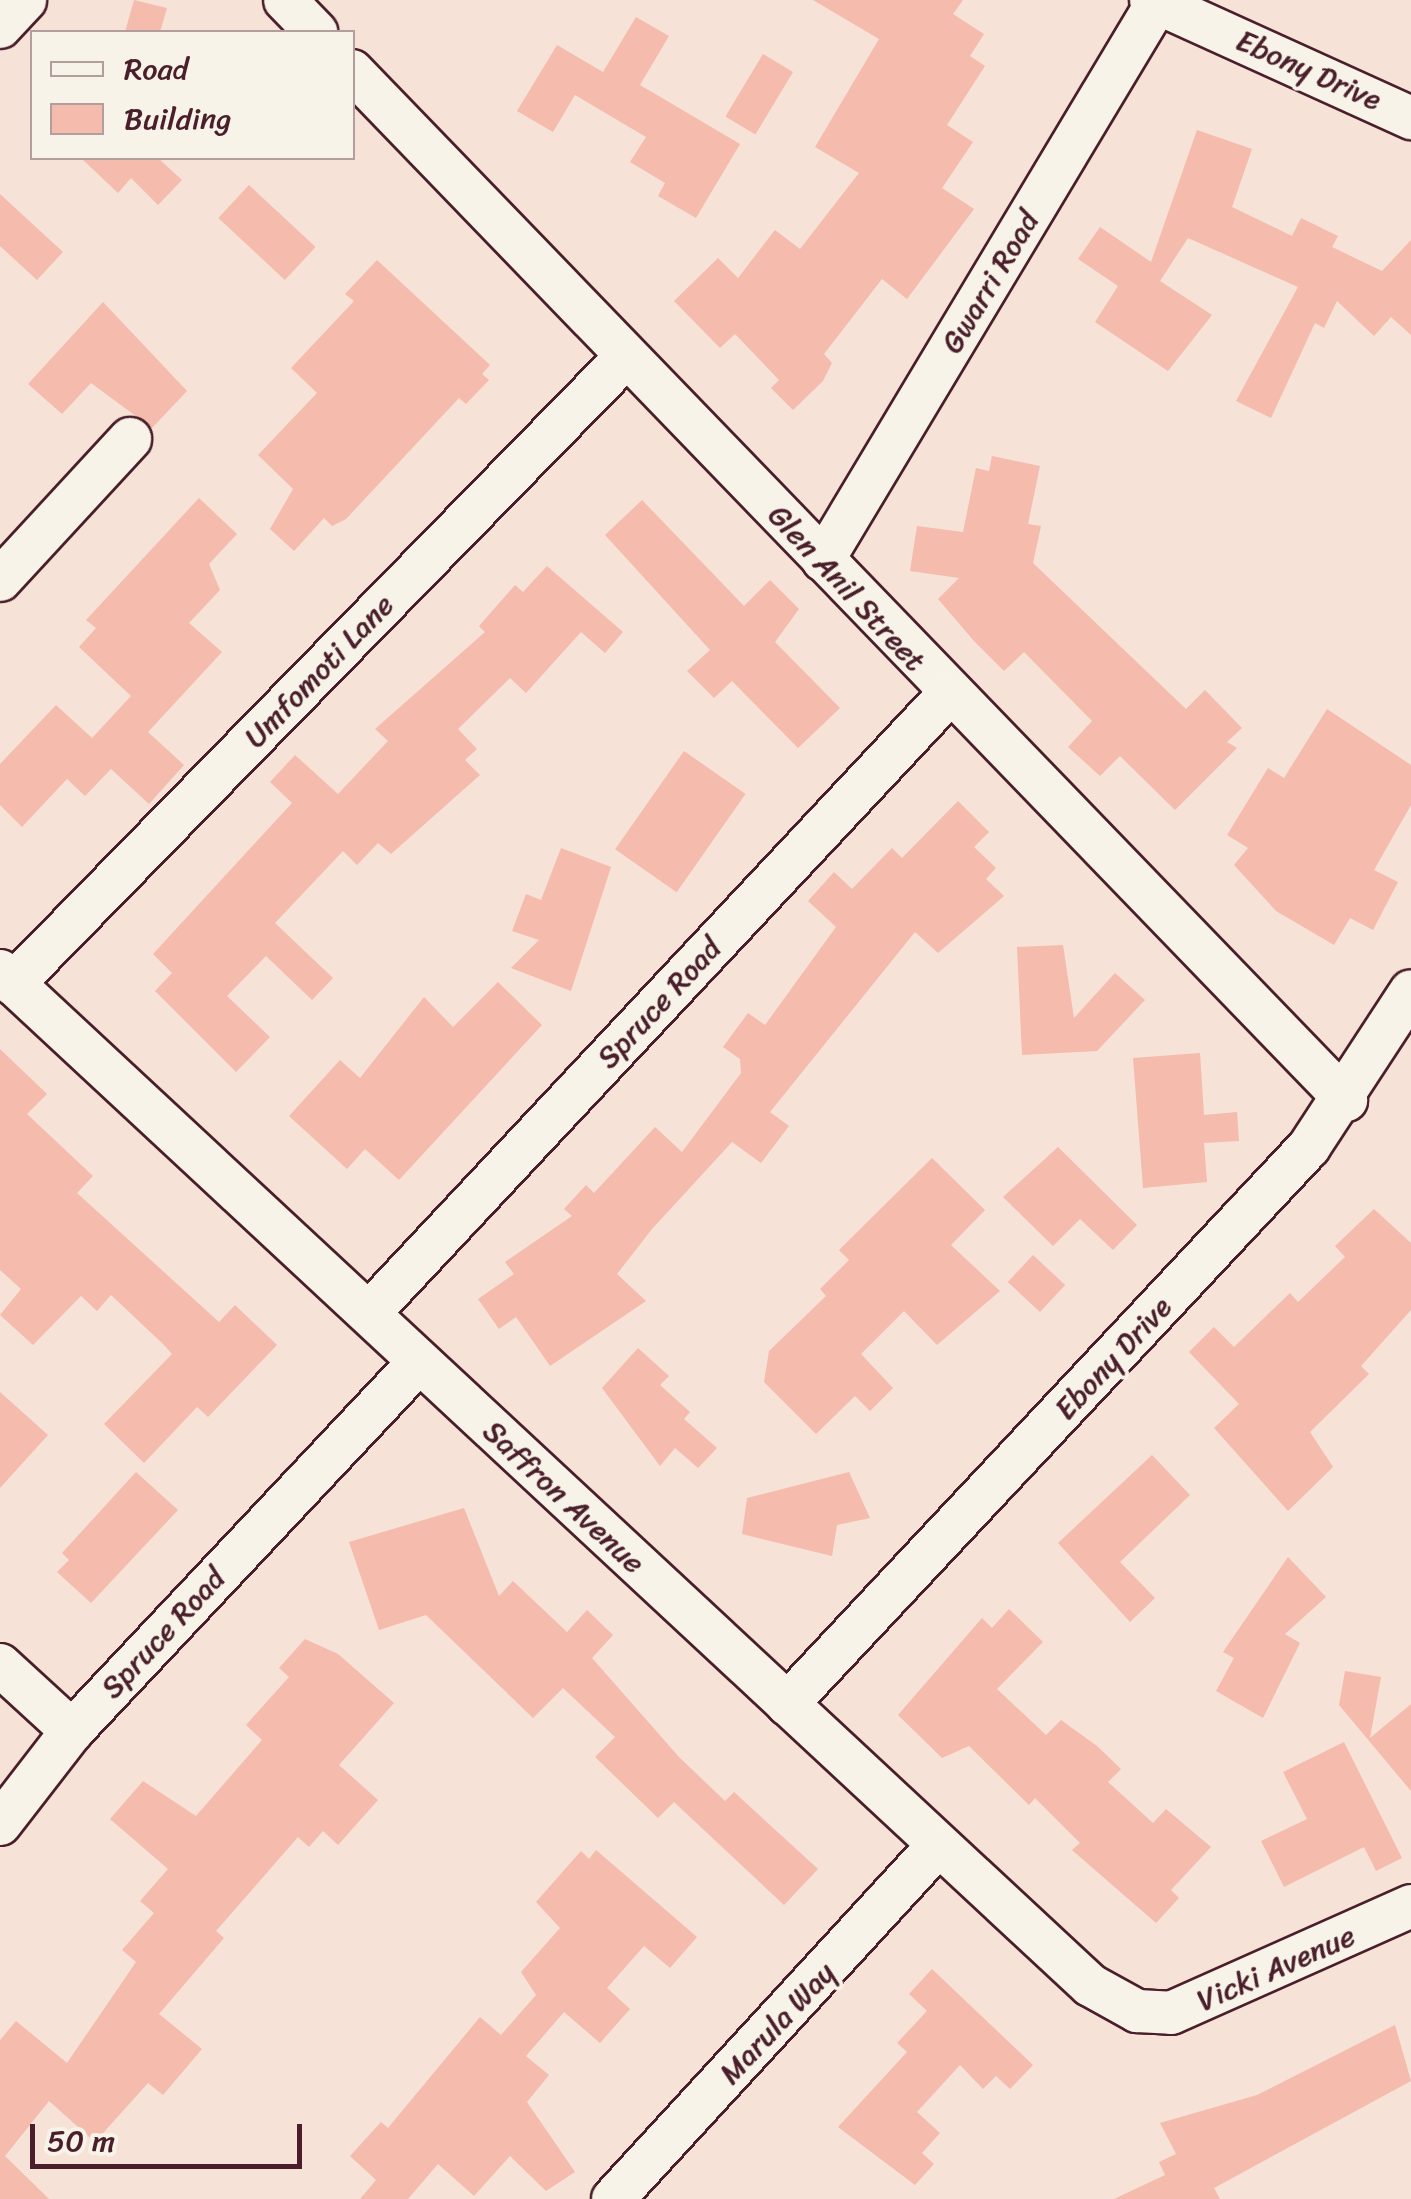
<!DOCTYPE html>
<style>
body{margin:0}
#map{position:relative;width:1411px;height:2199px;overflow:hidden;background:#f6e2d6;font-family:Sriracha,sans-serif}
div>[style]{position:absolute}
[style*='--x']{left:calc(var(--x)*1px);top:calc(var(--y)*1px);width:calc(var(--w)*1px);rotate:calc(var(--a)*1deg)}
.building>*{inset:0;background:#f5bbad;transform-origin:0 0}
.roads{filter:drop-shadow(2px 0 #4a1f2b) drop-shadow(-2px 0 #4a1f2b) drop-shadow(0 2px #4a1f2b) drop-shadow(0 -2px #4a1f2b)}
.minor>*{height:42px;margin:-21px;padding:0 21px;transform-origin:21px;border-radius:21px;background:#f7f3e8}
span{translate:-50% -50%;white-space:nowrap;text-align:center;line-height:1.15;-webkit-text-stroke:8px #f7f3e8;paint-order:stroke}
.street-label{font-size:30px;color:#4a1f2b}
.legend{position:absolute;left:30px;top:30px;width:325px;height:130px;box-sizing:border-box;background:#f7f3e8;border:2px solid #b29e9c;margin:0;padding:12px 18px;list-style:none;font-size:30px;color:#4a1f2b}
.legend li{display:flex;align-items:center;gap:20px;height:50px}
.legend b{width:50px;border:2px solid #b29e9c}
.scale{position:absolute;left:30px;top:2124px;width:272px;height:45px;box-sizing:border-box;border:5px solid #4a1f2b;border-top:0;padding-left:12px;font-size:30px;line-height:35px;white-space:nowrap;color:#4a1f2b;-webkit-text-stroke:8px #f7f3e8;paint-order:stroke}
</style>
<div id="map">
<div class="building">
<div style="clip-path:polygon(134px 0,167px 8px,160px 32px,125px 32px)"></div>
<div style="clip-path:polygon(813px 0,963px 0,953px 14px,984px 34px,970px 56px,985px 66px,947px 125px,973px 142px,942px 188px,974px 209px,907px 299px,882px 279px,824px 354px,832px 363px,823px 381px,793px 410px,771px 388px,779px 380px,735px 334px,720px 348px,674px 301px,718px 258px,738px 278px,775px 230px,800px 249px,859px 173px,815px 147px,879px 39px)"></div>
<div style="clip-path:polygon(636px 17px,669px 36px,640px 85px,740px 144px,696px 218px,658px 196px,665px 183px,630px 162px,646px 137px,575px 95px,553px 132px,517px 111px,557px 45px,603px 72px)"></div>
<div style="left:763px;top:54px;width:35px;height:73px;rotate:31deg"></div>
<div style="clip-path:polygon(1197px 130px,1252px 149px,1232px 207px,1292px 236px,1301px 218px,1338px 236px,1332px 247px,1382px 271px,1411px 240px,1411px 335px,1391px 317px,1374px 336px,1337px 301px,1324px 328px,1315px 323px,1271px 418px,1236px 401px,1298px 287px,1188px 238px,1160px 281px,1212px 315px,1168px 371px,1095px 322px,1118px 286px,1078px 259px,1100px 227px,1151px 262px)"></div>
<div style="clip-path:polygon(81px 158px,158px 158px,182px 180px,158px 205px,131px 178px,118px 193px)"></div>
<div style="left:249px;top:185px;width:91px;height:45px;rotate:43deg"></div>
<div style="clip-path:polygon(0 194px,63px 252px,37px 280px,0 246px)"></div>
<div style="clip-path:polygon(377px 260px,490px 365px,482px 374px,489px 380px,466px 404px,459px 398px,346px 519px,332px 526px,324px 518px,294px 551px,270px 529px,293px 489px,258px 455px,317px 393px,291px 368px,354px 301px,345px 294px)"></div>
<div style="clip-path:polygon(103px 302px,187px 391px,152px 428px,91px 383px,62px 414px,28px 384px)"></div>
<div style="clip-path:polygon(992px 456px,1040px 466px,1028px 524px,1041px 526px,1033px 563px,1186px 709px,1205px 690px,1242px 728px,1227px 742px,1237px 748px,1175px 810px,1120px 756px,1100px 776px,1068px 747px,1092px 721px,1024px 652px,1004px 671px,974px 641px,938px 599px,959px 578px,910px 571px,917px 526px,963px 532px,976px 468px,989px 471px)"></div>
<div style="clip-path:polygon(199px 498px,237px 534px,209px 564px,220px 590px,189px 623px,222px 652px,148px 732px,184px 765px,149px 804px,111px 769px,85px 796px,67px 779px,22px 827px,0 805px,0 764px,56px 705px,92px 738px,131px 696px,79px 647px,96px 628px,86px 620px)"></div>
<div style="clip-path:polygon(642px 500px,744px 606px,770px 580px,799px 609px,775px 642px,840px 708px,798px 748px,732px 681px,714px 698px,687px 671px,710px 650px,605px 535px)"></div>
<div style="clip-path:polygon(547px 566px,623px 632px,605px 653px,581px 632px,526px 693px,510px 678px,458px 729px,477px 749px,465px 760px,480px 775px,391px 854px,378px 843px,357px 865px,343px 851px,275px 923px,333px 978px,312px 1000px,266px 956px,227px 996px,270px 1037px,236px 1072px,155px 991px,172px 973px,153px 954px,292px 803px,270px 782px,295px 755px,338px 794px,388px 741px,375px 729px,485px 632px,479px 626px,515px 585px,523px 592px)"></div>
<div style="clip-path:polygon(1327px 709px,1411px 765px,1411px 805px,1374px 870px,1398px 882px,1373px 930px,1350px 918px,1334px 945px,1276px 911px,1234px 865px,1248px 848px,1227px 835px,1268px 768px,1284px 778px)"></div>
<div style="left:684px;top:751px;width:75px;height:120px;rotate:35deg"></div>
<div style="clip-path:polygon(958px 801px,989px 832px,974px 847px,996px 868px,986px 879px,1004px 896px,938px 953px,915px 932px,770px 1112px,789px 1126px,761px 1163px,732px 1142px,652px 1229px,617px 1274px,646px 1301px,550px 1366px,516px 1317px,499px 1329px,478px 1299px,514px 1274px,505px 1262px,572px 1216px,564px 1209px,586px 1185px,594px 1193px,655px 1127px,682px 1152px,741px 1073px,740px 1059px,723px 1047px,748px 1013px,765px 1025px,836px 927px,808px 901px,834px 872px,852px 889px,892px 848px,902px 858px)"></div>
<div style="clip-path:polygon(561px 848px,611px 867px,571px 991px,511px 968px,539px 940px,512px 931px,526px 894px,541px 900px)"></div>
<div style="clip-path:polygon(1063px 945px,1074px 1018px,1115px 973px,1145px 1000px,1097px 1051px,1022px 1055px,1017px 947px)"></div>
<div style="clip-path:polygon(498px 982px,542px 1025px,399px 1180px,365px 1149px,347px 1169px,289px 1116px,340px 1060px,360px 1078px,424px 997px,453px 1027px)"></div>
<div style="clip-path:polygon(0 1049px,47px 1094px,27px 1114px,93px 1176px,77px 1193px,219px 1322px,235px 1305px,277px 1345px,208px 1417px,197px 1407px,144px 1463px,104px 1424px,172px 1354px,163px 1344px,111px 1295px,97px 1311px,81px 1296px,33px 1345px,0 1315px,21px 1289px,0 1270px)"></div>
<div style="clip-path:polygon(1200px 1053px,1204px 1115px,1237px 1112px,1239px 1141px,1204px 1143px,1207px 1182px,1143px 1188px,1133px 1058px)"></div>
<div style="clip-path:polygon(1058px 1147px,1137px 1225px,1113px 1250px,1080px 1219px,1053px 1246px,1003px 1197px)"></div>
<div style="clip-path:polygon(932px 1158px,985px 1210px,951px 1245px,1000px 1291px,937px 1345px,904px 1311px,861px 1354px,893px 1388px,870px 1411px,855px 1396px,816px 1434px,764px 1382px,769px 1351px,826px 1296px,820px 1289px,849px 1260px,839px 1250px)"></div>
<div style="clip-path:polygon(1374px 1209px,1411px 1243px,1411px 1310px,1361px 1366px,1369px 1374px,1310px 1432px,1333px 1467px,1288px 1511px,1214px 1428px,1239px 1404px,1189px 1352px,1214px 1327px,1234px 1347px,1290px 1293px,1298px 1302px,1345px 1257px,1335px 1246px)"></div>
<div style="left:1033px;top:1255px;width:44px;height:37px;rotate:43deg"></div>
<div style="clip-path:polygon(638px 1348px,669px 1376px,660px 1385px,690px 1412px,684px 1419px,717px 1448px,698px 1468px,675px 1448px,660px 1466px,602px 1388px)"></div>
<div style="clip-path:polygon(0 1392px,48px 1435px,0 1488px)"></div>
<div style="clip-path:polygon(1152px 1455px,1190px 1495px,1120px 1562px,1155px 1598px,1130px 1622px,1058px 1543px)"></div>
<div style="clip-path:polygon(136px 1472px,178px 1510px,91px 1603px,57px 1572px,69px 1560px,62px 1553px)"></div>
<div style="clip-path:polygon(849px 1472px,870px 1518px,837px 1525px,832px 1556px,742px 1534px,747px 1498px)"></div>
<div style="clip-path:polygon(464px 1508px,499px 1596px,513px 1581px,567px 1632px,587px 1610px,613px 1635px,592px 1658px,679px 1757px,725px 1801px,734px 1792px,818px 1869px,784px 1905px,674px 1802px,658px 1818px,595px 1757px,615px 1737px,563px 1688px,533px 1718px,426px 1615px,379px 1630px,349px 1542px)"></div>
<div style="clip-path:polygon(1288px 1557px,1326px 1597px,1285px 1634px,1300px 1643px,1263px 1718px,1216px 1691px,1234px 1658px,1223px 1652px)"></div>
<div style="clip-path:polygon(1009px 1609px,1043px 1642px,997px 1689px,1046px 1735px,1061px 1720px,1097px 1746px,1121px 1769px,1108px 1782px,1153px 1823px,1166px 1809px,1211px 1847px,1171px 1890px,1179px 1898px,1156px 1923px,1072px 1850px,1080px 1843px,1035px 1798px,1029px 1805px,969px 1746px,942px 1758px,898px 1715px,982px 1618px,992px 1628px)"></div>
<div style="clip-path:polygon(305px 1639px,338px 1654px,394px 1703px,339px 1765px,378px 1800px,338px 1845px,323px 1831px,309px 1847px,298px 1837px,216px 1931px,224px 1938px,159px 2014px,202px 2049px,163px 2095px,148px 2083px,95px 2142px,49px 2101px,5px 2156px,49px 2199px,0 2199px,0 2040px,16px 2021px,67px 2063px,136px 1962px,122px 1950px,154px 1913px,140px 1901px,168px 1869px,110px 1819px,143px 1781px,196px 1816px,262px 1740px,246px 1725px,289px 1677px,279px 1668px)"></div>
<div style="clip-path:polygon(1345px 1671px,1381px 1677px,1370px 1738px,1411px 1704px,1411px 1791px,1339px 1705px)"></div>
<div style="clip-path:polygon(1344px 1742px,1402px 1858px,1376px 1871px,1364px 1847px,1284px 1887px,1261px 1841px,1307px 1819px,1283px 1772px)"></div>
<div style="clip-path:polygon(596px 1850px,697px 1937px,670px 1968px,644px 1946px,607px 1988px,630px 2009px,600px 2043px,564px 2012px,526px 2056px,549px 2075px,527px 2102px,575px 2172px,546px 2191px,510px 2156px,474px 2196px,438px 2164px,408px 2199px,360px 2199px,376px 2180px,350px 2156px,381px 2122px,388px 2128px,480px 2017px,501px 2035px,536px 1995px,521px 1972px,560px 1928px,536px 1902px,581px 1851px,589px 1859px)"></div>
<div style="clip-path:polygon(932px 1969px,1033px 2065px,1010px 2089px,996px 2076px,983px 2089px,960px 2065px,917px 2112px,940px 2133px,922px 2153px,934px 2164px,915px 2185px,838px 2127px,907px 2052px,897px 2043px,927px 2011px,909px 1994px)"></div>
<div style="clip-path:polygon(1395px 2025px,1411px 2081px,1214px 2188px,1220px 2199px,1114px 2199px,1165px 2175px,1159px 2162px,1176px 2154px,1160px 2123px,1257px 2095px)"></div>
</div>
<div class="roads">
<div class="minor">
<div style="--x:285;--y:0;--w:45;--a:45.9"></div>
<div style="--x:1151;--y:0;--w:286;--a:24.4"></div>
<div style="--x:0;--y:27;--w:37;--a:-47"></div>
<div style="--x:352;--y:71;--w:1431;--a:45.99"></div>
<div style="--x:823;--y:560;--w:649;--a:-59.05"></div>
<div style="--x:0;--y:580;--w:192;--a:-47.3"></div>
<div style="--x:0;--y:971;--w:1489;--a:42.93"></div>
<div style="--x:1090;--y:1985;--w:54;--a:29"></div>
<div style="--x:1137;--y:2011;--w:34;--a:3"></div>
<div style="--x:1171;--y:2013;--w:263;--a:-24"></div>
<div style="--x:13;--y:984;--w:875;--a:-45.65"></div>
<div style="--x:370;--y:1312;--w:845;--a:-46.87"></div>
<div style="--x:0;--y:1665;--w:98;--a:42.5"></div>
<div style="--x:787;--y:1704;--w:763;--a:-46.86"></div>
<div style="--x:1309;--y:1147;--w:186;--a:-56.8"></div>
<div style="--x:0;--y:1824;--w:118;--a:-52.3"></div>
<div style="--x:72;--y:1731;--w:505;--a:-46.76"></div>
<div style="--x:613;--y:2199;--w:481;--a:-47.4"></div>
</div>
</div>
<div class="street-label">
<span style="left:1309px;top:70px;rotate:24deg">Ebony Drive</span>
<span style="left:990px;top:282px;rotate:-59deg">Gwarri Road</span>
<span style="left:847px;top:588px;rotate:47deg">Glen Anil Street</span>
<span style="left:319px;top:671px;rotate:-46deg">Umfomoti Lane</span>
<span style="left:659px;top:1003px;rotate:-47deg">Spruce Road</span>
<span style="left:1113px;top:1358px;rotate:-47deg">Ebony Drive</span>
<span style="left:564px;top:1497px;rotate:43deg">Saffron Avenue</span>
<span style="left:163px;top:1633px;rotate:-47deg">Spruce Road</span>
<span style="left:1276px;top:1968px;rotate:-24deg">Vicki Avenue</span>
<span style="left:777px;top:2023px;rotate:-47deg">Marula Way</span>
</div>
<ul class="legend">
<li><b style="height:12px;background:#f7f3e8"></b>Road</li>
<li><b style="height:28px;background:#f5bbad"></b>Building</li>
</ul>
<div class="scale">50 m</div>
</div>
